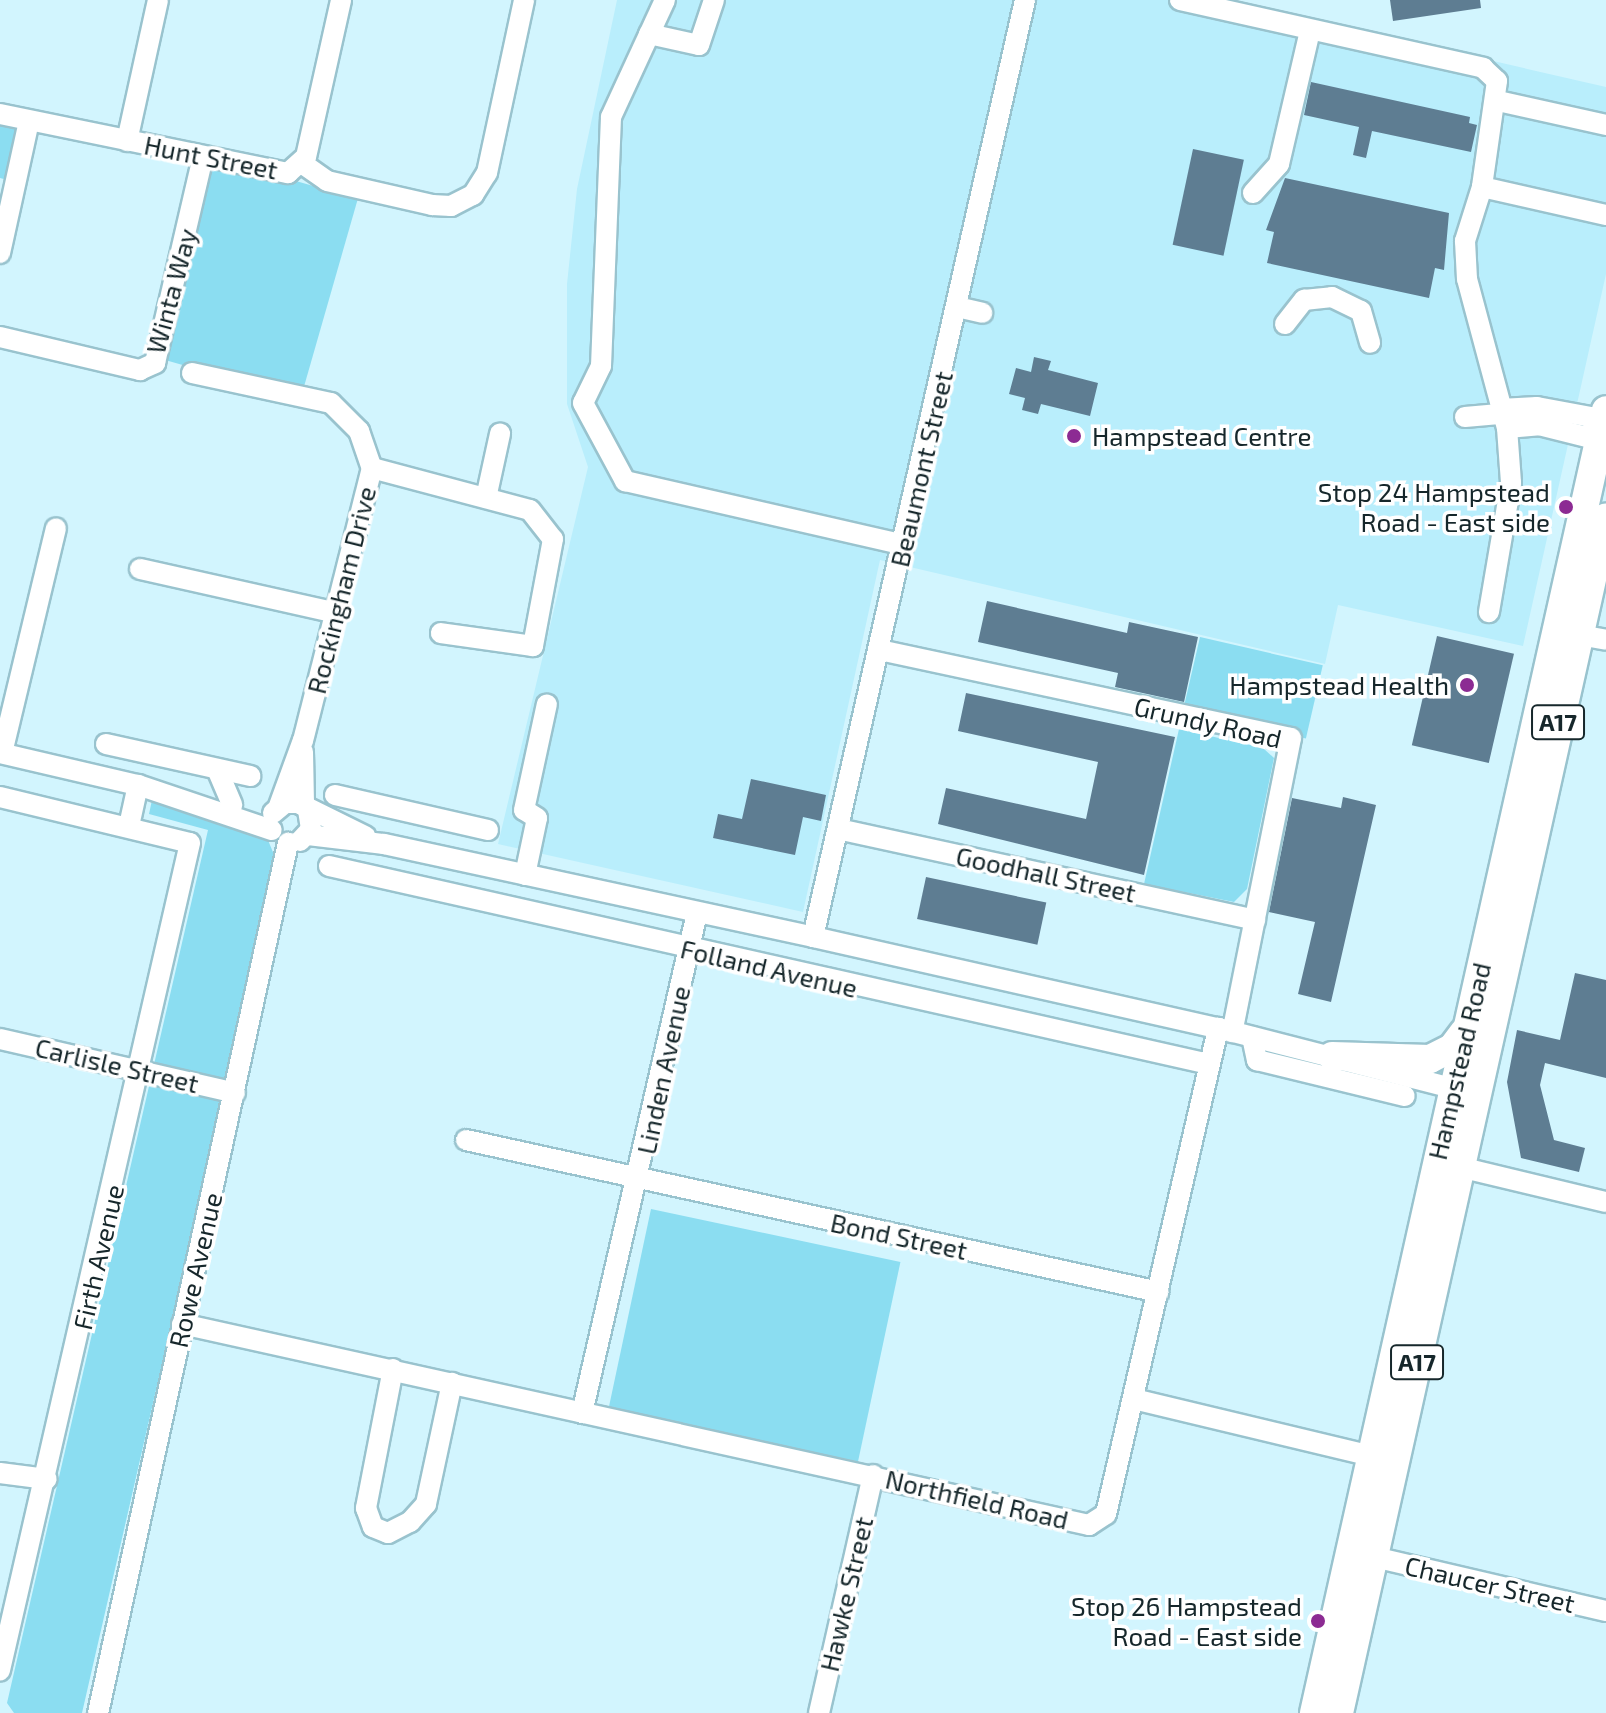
<!DOCTYPE html>
<style>
body{margin:0}
#map{position:relative;width:1606px;height:1713px;overflow:hidden;background:#d2f5fe;font-family:"Exo 2",sans-serif}
div>[style]{position:absolute}
[style*='--x']{left:calc(var(--x)*1px);top:calc(var(--y)*1px);width:calc(var(--w)*1px);rotate:calc(var(--a)*1deg)}
.built>*{inset:0;background:#b9eefc}
.green>*{inset:0;background:#8bddf1;transform-origin:0 0}
.building>*{inset:0;background:#5e7d92;transform-origin:0 0}
.roads{filter:drop-shadow(2px 0 #99c3ce) drop-shadow(-2px 0 #99c3ce) drop-shadow(0 2px #99c3ce) drop-shadow(0 -2px #99c3ce)}
.minor>*{height:20px;margin:-10px;padding:0 10px;transform-origin:10px;border-radius:10px;background:#fff}
.highway>*{height:28px;margin:-14px;padding:0 14px;transform-origin:14px;border-radius:14px;background:#fff}
.dots>*{width:22px;height:22px;translate:-50% -50%;box-sizing:border-box;border:4px solid #fff;border-radius:50%}
span{translate:-50% -50%;white-space:nowrap;text-align:center;line-height:1.15;-webkit-text-stroke:7px #fff;paint-order:stroke}
.shield-label span{padding:2px 6px;background:#fff;border:2px solid;border-radius:6px;-webkit-text-stroke-width:0}
.shield-label{font-size:24px;color:#16272b;font-weight:700}
.street-label{font-size:26px;color:#16272b}
.poi-label{font-size:26px;color:#16272b}
.left{translate:0 -50%;text-align:left}
.right{translate:-100% -50%;text-align:right}
</style>
<div id="map">
<div class="built">
<div style="clip-path:polygon(617px 0,1228px 0,1606px 87px,1606px 274px,1523px 646px,1338px 605px,1325px 664px,880px 560px,803px 912px,498px 844px,588px 467px,567px 404px,567px 284px,577px 189px)"></div>
</div>
<div class="green">
<div style="clip-path:polygon(0 118px,28px 124px,15px 182px,0 178px)"></div>
<div style="left:205px;top:155px;width:159px;height:208px;rotate:16deg"></div>
<div style="left:1200px;top:637px;width:126px;height:75px;rotate:13deg"></div>
<div style="clip-path:polygon(1179px 729px,1263px 748px,1274px 758px,1247px 889px,1234px 902px,1144px 884px)"></div>
<div style="clip-path:polygon(152px 800px,263px 828px,277px 862px,82px 1713px,14px 1713px,7px 1703px,208px 830px,149px 814px)"></div>
<div style="left:651px;top:1209px;width:255px;height:204px;rotate:12deg"></div>
</div>
<div class="building">
<div style="clip-path:polygon(1390px 0,1480px 0,1481px 8px,1393px 21px)"></div>
<div style="clip-path:polygon(1311px 82px,1470px 117px,1469px 123px,1477px 125px,1471px 152px,1372px 131px,1366px 158px,1353px 155px,1359px 127px,1304px 115px)"></div>
<div style="left:1193px;top:149px;width:52px;height:98px;rotate:12deg"></div>
<div style="clip-path:polygon(1285px 178px,1449px 213px,1444px 270px,1435px 268px,1429px 298px,1267px 263px,1274px 232px,1266px 230px)"></div>
<div style="clip-path:polygon(1034px 357px,1051px 361px,1048px 370px,1098px 383px,1090px 416px,1041px 404px,1038px 414px,1022px 410px,1025px 398px,1009px 394px,1016px 368px,1031px 372px)"></div>
<div style="clip-path:polygon(987px 601px,1127px 633px,1129px 622px,1198px 637px,1184px 702px,1115px 687px,1118px 673px,978px 642px)"></div>
<div style="left:1437px;top:636px;width:79px;height:112px;rotate:13deg"></div>
<div style="clip-path:polygon(966px 693px,1175px 737px,1144px 875px,938px 824px,946px 788px,1086px 819px,1098px 762px,958px 731px)"></div>
<div style="clip-path:polygon(751px 779px,826px 795px,821px 821px,803px 817px,795px 855px,713px 838px,718px 814px,742px 819px)"></div>
<div style="clip-path:polygon(1343px 797px,1376px 805px,1331px 1002px,1298px 994px,1315px 922px,1269px 912px,1292px 798px,1341px 808px)"></div>
<div style="left:926px;top:877px;width:123px;height:43px;rotate:12deg"></div>
<div style="clip-path:polygon(1575px 973px,1606px 980px,1606px 1078px,1545px 1063px,1540px 1085px,1554px 1140px,1585px 1148px,1579px 1172px,1521px 1158px,1507px 1082px,1517px 1030px,1560px 1040px)"></div>
</div>
<div class="roads">
<div class="minor">
<div style="--x:665;--y:0;--w:129;--a:114.8"></div>
<div style="--x:611;--y:117;--w:249;--a:92.3"></div>
<div style="--x:601;--y:366;--w:41;--a:115.9"></div>
<div style="--x:583;--y:403;--w:89;--a:61.7"></div>
<div style="--x:625;--y:481;--w:286;--a:12.9"></div>
<div style="--x:1180;--y:0;--w:311;--a:12.6"></div>
<div style="--x:1483;--y:68;--w:19;--a:43"></div>
<div style="--x:1497;--y:81;--w:107;--a:98.1"></div>
<div style="--x:1482;--y:187;--w:57;--a:107.5"></div>
<div style="--x:1465;--y:241;--w:38;--a:87"></div>
<div style="--x:1467;--y:279;--w:154;--a:75"></div>
<div style="--x:1507;--y:428;--w:55;--a:85.8"></div>
<div style="--x:1511;--y:483;--w:131;--a:99.7"></div>
<div style="--x:649;--y:34;--w:51;--a:12.4"></div>
<div style="--x:699;--y:45;--w:47;--a:-71.6"></div>
<div style="--x:1498;--y:101;--w:111;--a:12.5"></div>
<div style="--x:0;--y:114;--w:294;--a:11.6"></div>
<div style="--x:288;--y:173;--w:24;--a:-42"></div>
<div style="--x:306;--y:157;--w:161;--a:-77.4"></div>
<div style="--x:127;--y:141;--w:144;--a:-77.6"></div>
<div style="--x:303;--y:164;--w:29;--a:35"></div>
<div style="--x:327;--y:181;--w:108;--a:12.9"></div>
<div style="--x:432;--y:205;--w:19;--a:3"></div>
<div style="--x:451;--y:206;--w:25;--a:-27"></div>
<div style="--x:473;--y:195;--w:26;--a:-58"></div>
<div style="--x:487;--y:173;--w:177;--a:-77.9"></div>
<div style="--x:1482;--y:187;--w:127;--a:12.7"></div>
<div style="--x:1253;--y:193;--w:39;--a:-48"></div>
<div style="--x:1279;--y:164;--w:137;--a:-76.9"></div>
<div style="--x:0;--y:253;--w:135;--a:-77.6"></div>
<div style="--x:957;--y:307;--w:26;--a:13"></div>
<div style="--x:1285;--y:324;--w:31;--a:-52"></div>
<div style="--x:1304;--y:300;--w:28;--a:-6"></div>
<div style="--x:1332;--y:297;--w:32;--a:26"></div>
<div style="--x:1361;--y:311;--w:33;--a:74"></div>
<div style="--x:0;--y:337;--w:144;--a:13.3"></div>
<div style="--x:140;--y:370;--w:17;--a:-25"></div>
<div style="--x:155;--y:363;--w:212;--a:-76.9"></div>
<div style="--x:192;--y:373;--w:142;--a:12.2"></div>
<div style="--x:331;--y:403;--w:40;--a:45"></div>
<div style="--x:359;--y:431;--w:39;--a:71"></div>
<div style="--x:372;--y:468;--w:281;--a:104.2"></div>
<div style="--x:303;--y:740;--w:70;--a:110"></div>
<div style="--x:1500;--y:409;--w:37;--a:-3"></div>
<div style="--x:1537;--y:407;--w:55;--a:10.5"></div>
<div style="--x:1591;--y:417;--w:24;--a:71"></div>
<div style="--x:1465;--y:417;--w:37;--a:-5"></div>
<div style="--x:1507;--y:428;--w:32;--a:-5"></div>
<div style="--x:1539;--y:425;--w:69;--a:14.2"></div>
<div style="--x:372;--y:468;--w:163;--a:14.9"></div>
<div style="--x:530;--y:510;--w:37;--a:52"></div>
<div style="--x:553;--y:539;--w:109;--a:100.6"></div>
<div style="--x:533;--y:646;--w:93;--a:-172"></div>
<div style="--x:486;--y:498;--w:66;--a:-77.7"></div>
<div style="--x:140;--y:569;--w:198;--a:12.6"></div>
<div style="--x:1579;--y:635;--w:27;--a:10"></div>
<div style="--x:880;--y:650;--w:420;--a:12.1"></div>
<div style="--x:1291;--y:738;--w:300;--a:101.3"></div>
<div style="--x:106;--y:744;--w:148;--a:12.5"></div>
<div style="--x:303;--y:752;--w:54;--a:88.9"></div>
<div style="--x:0;--y:753;--w:142;--a:13.1"></div>
<div style="--x:138;--y:785;--w:141;--a:18.6"></div>
<div style="--x:2;--y:753;--w:231;--a:-76.5"></div>
<div style="--x:217;--y:769;--w:39;--a:67"></div>
<div style="--x:335;--y:795;--w:157;--a:12.9"></div>
<div style="--x:0;--y:797;--w:195;--a:13.6"></div>
<div style="--x:190;--y:843;--w:849;--a:102.94"></div>
<div style="--x:273;--y:813;--w:16;--a:-40"></div>
<div style="--x:285;--y:803;--w:13;--a:0"></div>
<div style="--x:298;--y:803;--w:75;--a:26.2"></div>
<div style="--x:129;--y:826;--w:42;--a:-77.6"></div>
<div style="--x:838;--y:829;--w:427;--a:12.3"></div>
<div style="--x:308;--y:835;--w:77;--a:6.8"></div>
<div style="--x:384;--y:844;--w:439;--a:12.2"></div>
<div style="--x:813;--y:937;--w:415;--a:12.7"></div>
<div style="--x:1218;--y:1028;--w:257;--a:14.4"></div>
<div style="--x:300;--y:841;--w:16;--a:-47"></div>
<div style="--x:311;--y:829;--w:18;--a:-99"></div>
<div style="--x:329;--y:866;--w:902;--a:12.68"></div>
<div style="--x:525;--y:875;--w:58;--a:-78.1"></div>
<div style="--x:537;--y:818;--w:15;--a:-148"></div>
<div style="--x:524;--y:810;--w:108;--a:-77.8"></div>
<div style="--x:813;--y:937;--w:961;--a:-77.25"></div>
<div style="--x:1252;--y:1037;--w:24;--a:78"></div>
<div style="--x:1257;--y:1060;--w:152;--a:13.7"></div>
<div style="--x:0;--y:1039;--w:241;--a:12.9"></div>
<div style="--x:466;--y:1140;--w:709;--a:12.37"></div>
<div style="--x:1460;--y:1167;--w:150;--a:13.5"></div>
<div style="--x:182;--y:1324;--w:929;--a:12.5"></div>
<div style="--x:1089;--y:1525;--w:20;--a:-33"></div>
<div style="--x:1106;--y:1514;--w:499;--a:-77"></div>
<div style="--x:393;--y:1369;--w:142;--a:101"></div>
<div style="--x:366;--y:1508;--w:20;--a:70"></div>
<div style="--x:373;--y:1527;--w:16;--a:22"></div>
<div style="--x:388;--y:1533;--w:25;--a:-27"></div>
<div style="--x:410;--y:1522;--w:24;--a:-48"></div>
<div style="--x:426;--y:1504;--w:124;--a:-77.9"></div>
<div style="--x:1134;--y:1399;--w:244;--a:13.5"></div>
<div style="--x:582;--y:1413;--w:513;--a:-77.05"></div>
<div style="--x:0;--y:1473;--w:47;--a:7.3"></div>
<div style="--x:1374;--y:1557;--w:238;--a:13.1"></div>
<div style="--x:98;--y:1713;--w:891;--a:-77.68"></div>
<div style="--x:819;--y:1713;--w:244;--a:-77.2"></div>
</div>
<div class="highway">
<div style="--x:1332;--y:1056;--w:98;--a:1.8"></div>
<div style="--x:1430;--y:1059;--w:25;--a:-27"></div>
<div style="--x:1452;--y:1048;--w:20;--a:-53"></div>
<div style="--x:1314;--y:1713;--w:1335;--a:-77.37"></div>
<div style="--x:1339;--y:1713;--w:1225;--a:-77.42"></div>
</div>
</div>
<div class="dots">
<div style="left:1074px;top:436px;background:#8c2b93"></div>
<div style="left:1566px;top:507px;background:#8c2b93"></div>
<div style="left:1467px;top:685px;background:#8c2b93"></div>
<div style="left:1318px;top:1621px;background:#8c2b93"></div>
</div>
<div class="shield-label">
<span style="left:1558px;top:722px">A17</span>
<span style="left:1417px;top:1362px">A17</span>
</div>
<div class="street-label">
<span style="left:211px;top:157px;rotate:11deg">Hunt Street</span>
<span style="left:171px;top:291px;rotate:-75deg">Winta Way</span>
<span style="left:921px;top:469px;rotate:-77deg">Beaumont Street</span>
<span style="left:341px;top:590px;rotate:-76deg">Rockingham Drive</span>
<span style="left:1208px;top:722px;rotate:13deg">Grundy Road</span>
<span style="left:1046px;top:874px;rotate:12deg">Goodhall Street</span>
<span style="left:769px;top:968px;rotate:13deg">Folland Avenue</span>
<span style="left:1459px;top:1061px;rotate:-77deg">Hampstead Road</span>
<span style="left:117px;top:1065px;rotate:13deg">Carlisle Street</span>
<span style="left:663px;top:1070px;rotate:-78deg">Linden Avenue</span>
<span style="left:899px;top:1236px;rotate:12deg">Bond Street</span>
<span style="left:98px;top:1257px;rotate:-77deg">Firth Avenue</span>
<span style="left:195px;top:1270px;rotate:-77deg">Rowe Avenue</span>
<span style="left:977px;top:1499px;rotate:13deg">Northfield Road</span>
<span style="left:1490px;top:1584px;rotate:13deg">Chaucer Street</span>
<span style="left:846px;top:1594px;rotate:-77deg">Hawke Street</span>
</div>
<div class="poi-label">
<span class="left" style="left:1092px;top:436px">Hampstead Centre</span>
<span class="right" style="left:1550px;top:507px">Stop 24 Hampstead<br>Road - East side</span>
<span class="right" style="left:1449px;top:685px">Hampstead Health</span>
<span class="right" style="left:1302px;top:1621px">Stop 26 Hampstead<br>Road - East side</span>
</div>
</div>
